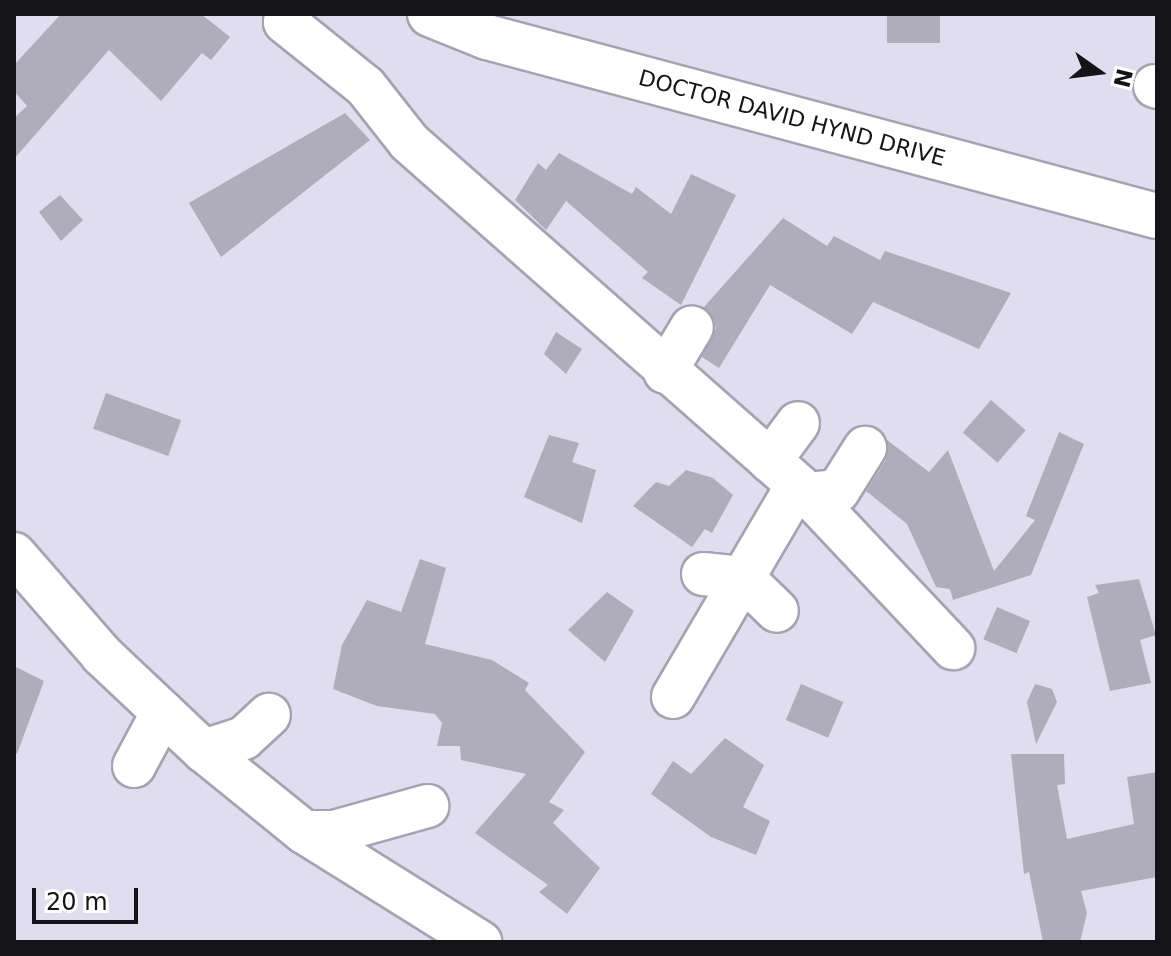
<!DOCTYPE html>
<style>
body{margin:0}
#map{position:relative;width:1171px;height:956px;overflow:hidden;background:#e0deee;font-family:"DejaVu Sans",sans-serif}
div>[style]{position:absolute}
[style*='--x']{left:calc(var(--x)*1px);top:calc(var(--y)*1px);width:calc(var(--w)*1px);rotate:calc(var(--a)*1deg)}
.building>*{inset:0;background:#afadbc;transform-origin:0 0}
.roads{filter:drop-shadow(2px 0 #a5a3b2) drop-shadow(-2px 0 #a5a3b2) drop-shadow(0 2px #a5a3b2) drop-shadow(0 -2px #a5a3b2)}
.minor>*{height:42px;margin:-21px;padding:0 21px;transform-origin:21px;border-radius:21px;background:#fff}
.major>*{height:44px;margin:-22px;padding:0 22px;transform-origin:22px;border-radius:22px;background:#fff}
span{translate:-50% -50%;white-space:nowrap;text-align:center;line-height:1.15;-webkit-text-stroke:6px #fff;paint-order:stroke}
.street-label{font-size:22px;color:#131318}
.frame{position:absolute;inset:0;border:16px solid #131318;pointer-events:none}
.north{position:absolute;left:1059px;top:32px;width:80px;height:80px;-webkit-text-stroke:6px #fff;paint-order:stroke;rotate:104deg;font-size:22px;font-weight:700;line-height:32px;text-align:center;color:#131318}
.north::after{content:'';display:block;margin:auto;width:28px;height:36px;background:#131318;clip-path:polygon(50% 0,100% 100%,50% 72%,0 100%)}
.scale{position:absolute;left:32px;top:888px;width:106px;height:36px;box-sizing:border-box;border:4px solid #131318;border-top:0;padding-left:10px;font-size:24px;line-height:28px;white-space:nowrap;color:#131318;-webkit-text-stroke:6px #fff;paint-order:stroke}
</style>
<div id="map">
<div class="building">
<div style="clip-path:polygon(61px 14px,201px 14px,230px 37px,211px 60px,202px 53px,161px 101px,109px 50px,14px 159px,14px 118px,27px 106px,14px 91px,14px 65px)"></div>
<div style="left:887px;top:14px;width:53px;height:29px"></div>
<div style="clip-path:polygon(345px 113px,370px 140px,221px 257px,189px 203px)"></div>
<div style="clip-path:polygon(559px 153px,632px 194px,636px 187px,671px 214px,691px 174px,736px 195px,681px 305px,642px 278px,648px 272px,566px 201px,546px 230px,515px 200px,538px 163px,546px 170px)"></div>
<div style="clip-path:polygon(60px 195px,83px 220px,61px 241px,39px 212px)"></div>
<div style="clip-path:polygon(783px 218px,827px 246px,834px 236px,880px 260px,885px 251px,1011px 293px,979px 349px,873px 302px,852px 334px,770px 285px,719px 368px,702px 357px,716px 328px,704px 307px)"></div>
<div style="clip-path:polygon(556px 332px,582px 349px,566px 374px,544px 354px)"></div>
<div style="left:106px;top:393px;width:80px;height:38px;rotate:20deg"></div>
<div style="left:991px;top:400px;width:46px;height:43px;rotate:41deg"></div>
<div style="clip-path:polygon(1059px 432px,1084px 444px,1031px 575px,953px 600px,950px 589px,936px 587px,907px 524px,866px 491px,886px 460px,887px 440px,929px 472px,948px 450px,994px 571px,1035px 520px,1026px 516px)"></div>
<div style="clip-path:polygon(549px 435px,579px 443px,572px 462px,596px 470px,582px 523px,524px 497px)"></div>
<div style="clip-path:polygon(686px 470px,713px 478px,733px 495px,712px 533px,705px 529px,692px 547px,633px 506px,656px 482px,669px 486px)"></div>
<div style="clip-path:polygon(420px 559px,446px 568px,425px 644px,492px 660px,529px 683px,525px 690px,585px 752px,549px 802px,564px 810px,553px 823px,600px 868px,567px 914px,539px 892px,548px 885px,475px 833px,526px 774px,461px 760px,460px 746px,437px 746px,442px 723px,435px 714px,377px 706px,333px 689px,342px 645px,367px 600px,401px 612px)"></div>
<div style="clip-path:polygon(1139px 579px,1156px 635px,1140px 640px,1151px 683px,1110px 691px,1087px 597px,1099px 593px,1095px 585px)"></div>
<div style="clip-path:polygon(607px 592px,634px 611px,605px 662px,568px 630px)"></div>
<div style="left:997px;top:607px;width:36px;height:35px;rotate:23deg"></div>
<div style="clip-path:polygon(14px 666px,44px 681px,17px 754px,14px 753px)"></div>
<div style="left:801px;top:684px;width:46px;height:39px;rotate:23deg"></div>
<div style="clip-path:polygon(1035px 684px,1052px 689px,1057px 702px,1036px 744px,1027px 702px)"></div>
<div style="clip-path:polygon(725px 738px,764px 765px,743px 807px,770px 821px,756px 855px,711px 837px,651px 794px,673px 761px,691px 774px)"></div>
<div style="clip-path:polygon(1011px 754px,1064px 754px,1065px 784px,1057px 785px,1067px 839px,1134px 824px,1127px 777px,1157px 772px,1157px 877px,1081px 891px,1087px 913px,1080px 942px,1043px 942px,1029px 872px,1024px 874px)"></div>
</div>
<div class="roads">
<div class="minor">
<div style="--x:291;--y:14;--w:10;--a:127"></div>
<div style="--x:285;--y:22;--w:102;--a:38.7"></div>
<div style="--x:365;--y:86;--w:71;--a:51.8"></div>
<div style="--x:409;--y:142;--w:532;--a:41.42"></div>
<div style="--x:808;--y:494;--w:212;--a:46.7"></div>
<div style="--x:1155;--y:86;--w:2;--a:27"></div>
<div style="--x:665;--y:372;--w:52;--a:-59"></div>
<div style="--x:770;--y:461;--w:47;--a:-53.6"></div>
<div style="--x:808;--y:494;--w:30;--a:-6"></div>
<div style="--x:838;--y:491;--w:51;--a:-57.9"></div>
<div style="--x:14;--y:554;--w:134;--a:48.9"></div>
<div style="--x:102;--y:655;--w:140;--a:43.3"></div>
<div style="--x:204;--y:751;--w:129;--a:39"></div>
<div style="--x:304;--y:832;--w:208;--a:32"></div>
<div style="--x:703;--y:574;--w:40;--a:5.7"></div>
<div style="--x:743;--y:578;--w:47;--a:44.1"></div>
<div style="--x:673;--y:697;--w:245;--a:-59.6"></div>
<div style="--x:204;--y:751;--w:42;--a:-18"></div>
<div style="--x:244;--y:738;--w:34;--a:-43"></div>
<div style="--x:134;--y:766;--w:61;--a:-61.8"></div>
<div style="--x:304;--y:832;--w:30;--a:0"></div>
<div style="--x:334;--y:832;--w:97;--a:-15.6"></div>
</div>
<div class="major">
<div style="--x:430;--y:14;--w:61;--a:22"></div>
<div style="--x:487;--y:37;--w:693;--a:14.96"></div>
</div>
</div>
<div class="street-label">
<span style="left:792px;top:118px;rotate:15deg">DOCTOR DAVID HYND DRIVE</span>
</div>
<div class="frame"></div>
<div class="north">N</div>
<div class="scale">20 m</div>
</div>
